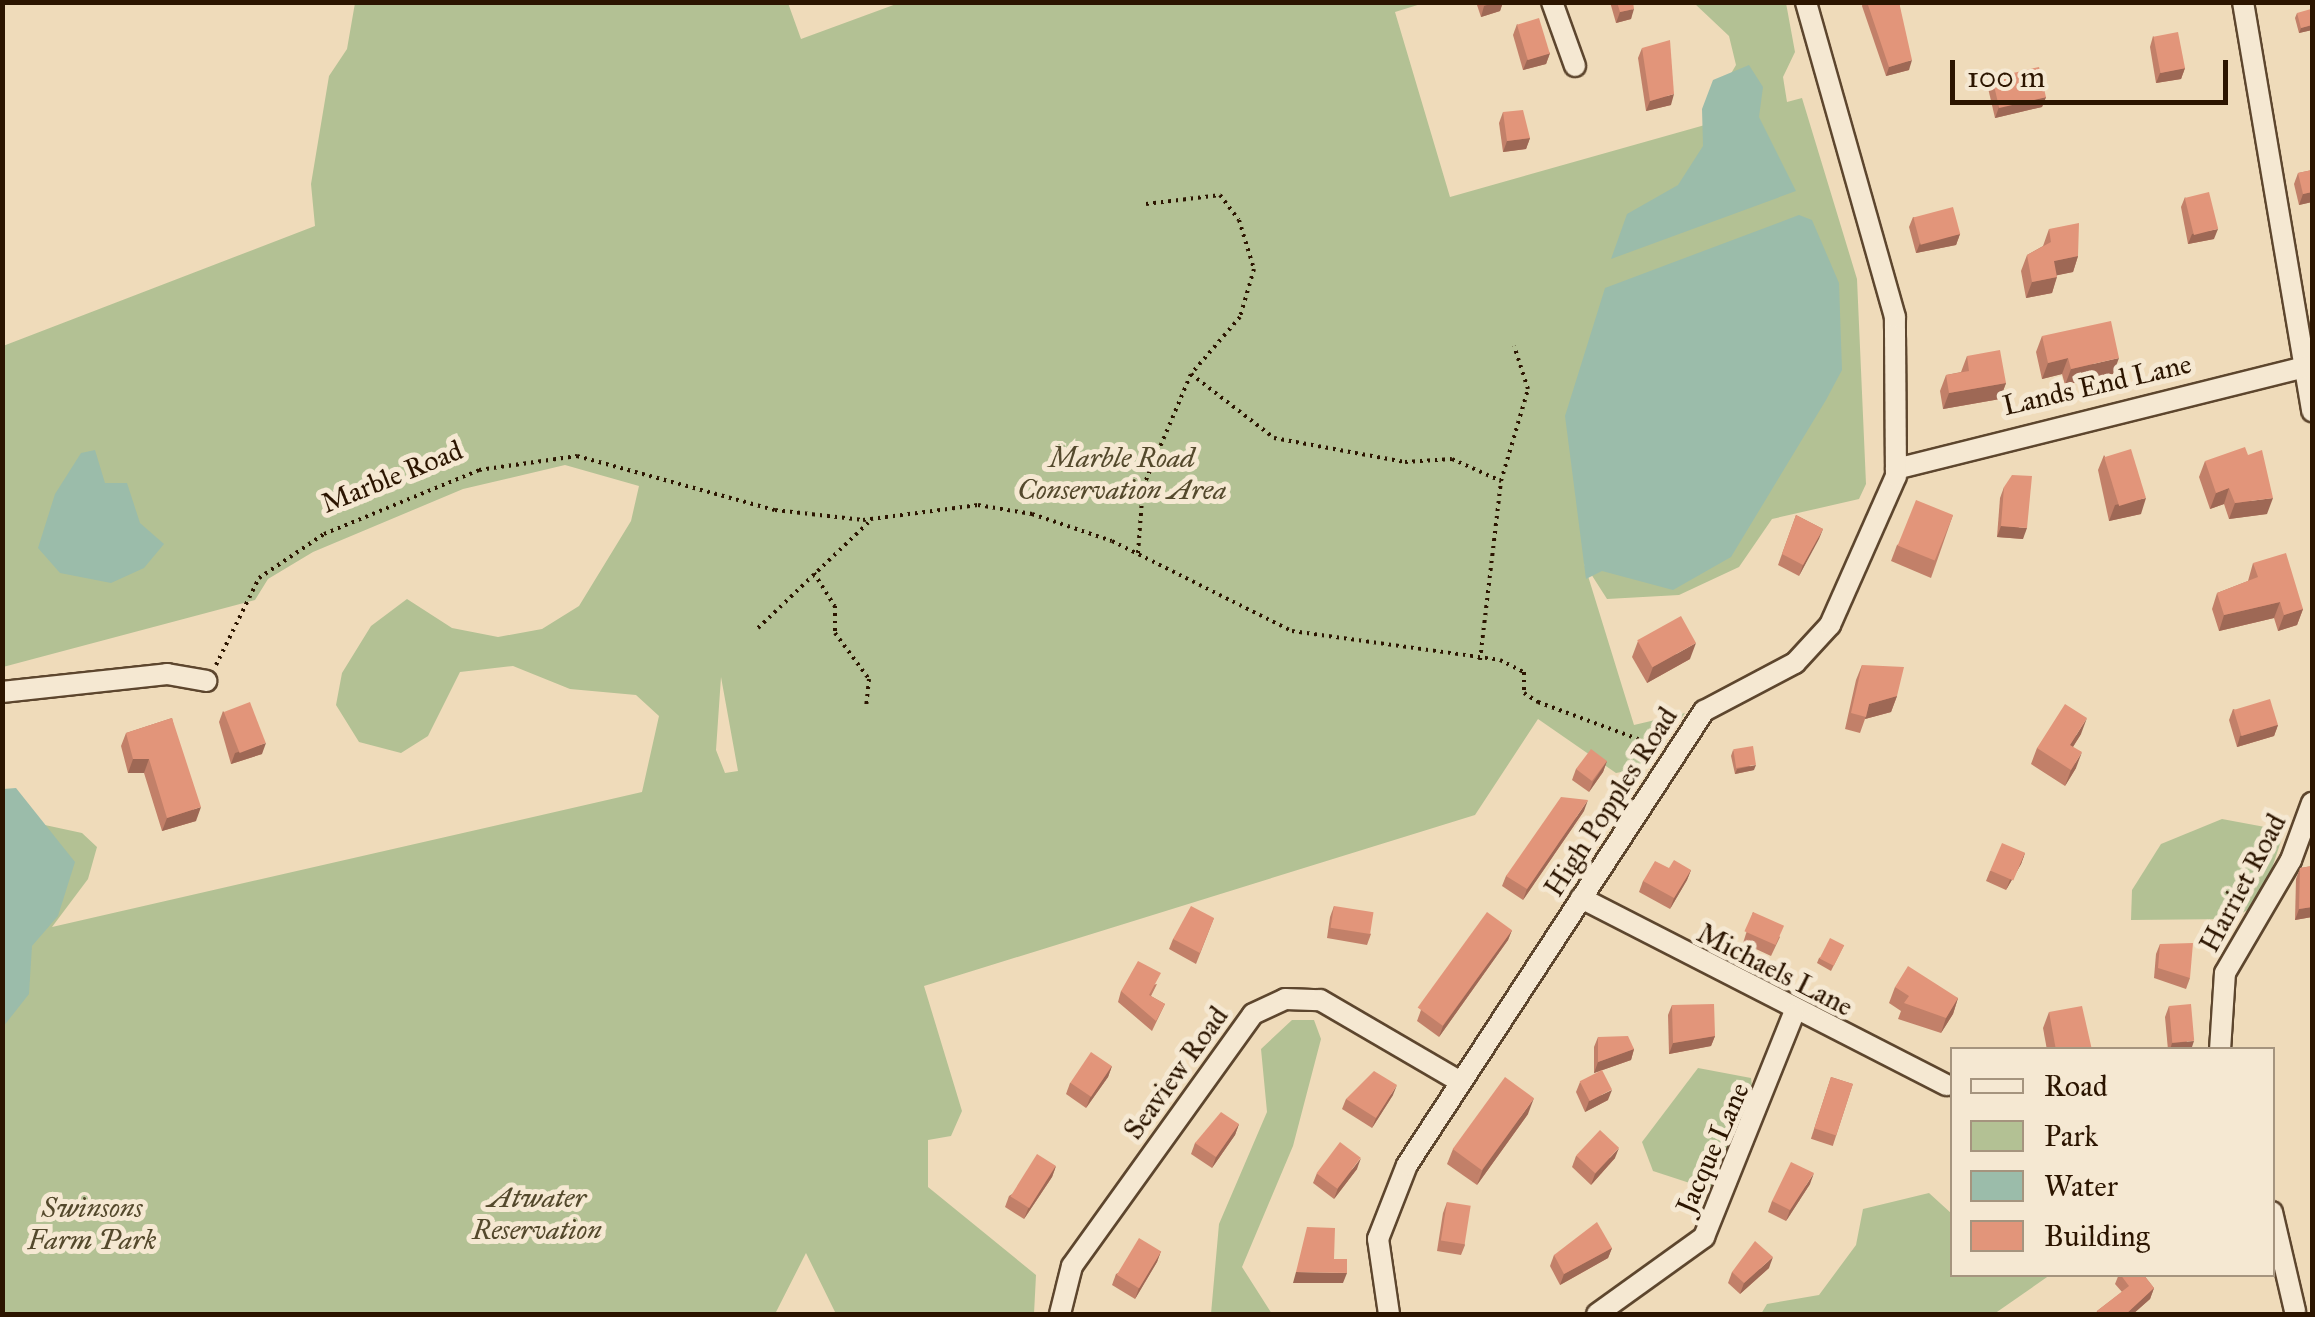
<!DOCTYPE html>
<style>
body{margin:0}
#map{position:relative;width:2315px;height:1317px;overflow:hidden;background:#efdbba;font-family:"IM FELL Great Primer",serif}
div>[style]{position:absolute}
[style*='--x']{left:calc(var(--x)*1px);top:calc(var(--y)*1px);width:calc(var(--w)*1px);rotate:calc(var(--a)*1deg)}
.green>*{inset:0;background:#b3c194}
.water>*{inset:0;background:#9bbcaa}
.path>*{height:4px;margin-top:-2px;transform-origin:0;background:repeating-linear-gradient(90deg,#2c1500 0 2.5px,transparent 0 7.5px)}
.roads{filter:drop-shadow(2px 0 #5d462e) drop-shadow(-2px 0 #5d462e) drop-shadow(0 2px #5d462e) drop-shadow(0 -2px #5d462e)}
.minor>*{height:20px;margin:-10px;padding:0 10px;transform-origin:10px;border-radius:10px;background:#f5e8d2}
.wall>*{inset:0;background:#c28069;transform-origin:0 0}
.shaded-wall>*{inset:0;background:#9e6855}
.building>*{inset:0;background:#e2957a;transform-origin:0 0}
span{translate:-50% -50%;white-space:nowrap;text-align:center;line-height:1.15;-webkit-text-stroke:10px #f5e8d2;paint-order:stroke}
.street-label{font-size:28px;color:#2c1500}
.park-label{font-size:28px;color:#54492c;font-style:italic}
.frame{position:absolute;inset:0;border:5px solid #2c1500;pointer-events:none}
.legend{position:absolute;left:1950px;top:1047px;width:325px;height:230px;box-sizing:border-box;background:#f5e8d2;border:2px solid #a5947e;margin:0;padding:12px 18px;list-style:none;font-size:30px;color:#2c1500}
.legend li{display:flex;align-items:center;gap:20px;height:50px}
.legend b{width:50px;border:2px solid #a5947e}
.scale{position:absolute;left:1950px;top:60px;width:278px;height:45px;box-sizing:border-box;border:5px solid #2c1500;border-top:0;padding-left:12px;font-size:30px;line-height:35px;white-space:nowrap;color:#2c1500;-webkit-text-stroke:8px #f5e8d2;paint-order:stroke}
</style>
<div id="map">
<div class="green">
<div style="clip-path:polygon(evenodd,355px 3px,788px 3px,801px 39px,899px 3px,1424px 3px,1395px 12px,1450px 197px,1719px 121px,1719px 94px,1736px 65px,1729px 36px,1694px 3px,1786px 3px,1795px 52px,1783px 77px,1787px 102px,1802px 98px,1857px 279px,1866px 484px,1859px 499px,1772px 519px,1739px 567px,1679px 595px,1607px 599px,1584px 563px,1634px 725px,1685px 713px,1647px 767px,1616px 773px,1538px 719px,1475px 815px,924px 986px,962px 1111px,951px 1136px,928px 1140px,928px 1187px,1036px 1275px,1034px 1314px,836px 1314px,806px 1253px,775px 1314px,3px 1314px,3px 816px,82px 833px,97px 847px,88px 879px,52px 927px,642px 792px,659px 716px,636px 695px,570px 689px,513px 666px,460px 672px,428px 736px,401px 753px,359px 742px,336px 705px,342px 673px,371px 626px,407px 599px,452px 628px,498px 637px,542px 629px,579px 606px,631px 521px,639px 486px,565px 465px,463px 489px,313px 552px,268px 579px,255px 600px,3px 667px,3px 346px,315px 226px,311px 184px,329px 76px,347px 49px,355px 3px,721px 677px,738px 771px,725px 773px,716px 750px,721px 677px)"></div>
<div style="clip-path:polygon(2222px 819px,2265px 827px,2281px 841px,2260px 904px,2230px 919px,2131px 920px,2132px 890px,2161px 844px)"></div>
<div style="clip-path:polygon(1292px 1020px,1314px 1020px,1321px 1039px,1293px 1146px,1242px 1267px,1272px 1314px,1211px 1314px,1219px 1224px,1267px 1112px,1261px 1049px)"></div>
<div style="clip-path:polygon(1698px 1068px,1751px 1078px,1754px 1102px,1722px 1183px,1705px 1188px,1653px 1171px,1642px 1142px)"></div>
<div style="clip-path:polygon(1929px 1193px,1952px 1214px,1952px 1274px,2050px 1275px,1994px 1314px,1761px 1314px,1767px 1304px,1819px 1295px,1856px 1245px,1863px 1209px)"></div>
</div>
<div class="water">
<div style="clip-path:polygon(1749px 65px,1763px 87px,1759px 117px,1796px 191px,1611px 259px,1627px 214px,1678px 185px,1703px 146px,1702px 109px,1713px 80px)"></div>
<div style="clip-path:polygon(1799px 215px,1812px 220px,1839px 283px,1842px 370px,1826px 400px,1731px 557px,1673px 590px,1602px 571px,1586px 579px,1565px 416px,1605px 288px)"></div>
<div style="clip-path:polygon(95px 450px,105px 483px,127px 483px,140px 523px,164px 544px,144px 568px,111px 583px,60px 573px,38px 548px,55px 494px,81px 453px)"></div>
<div style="clip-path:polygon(16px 788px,75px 862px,58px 916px,32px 946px,29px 994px,3px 1027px,3px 789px)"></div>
</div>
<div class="path">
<div style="--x:1146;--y:204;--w:75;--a:-6.9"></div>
<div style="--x:1220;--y:195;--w:31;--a:53"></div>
<div style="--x:1239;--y:220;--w:51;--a:73"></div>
<div style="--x:1254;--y:269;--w:50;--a:106.3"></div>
<div style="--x:1240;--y:317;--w:75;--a:130.7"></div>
<div style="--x:1138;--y:553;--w:66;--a:-85.7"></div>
<div style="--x:1143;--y:487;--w:123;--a:-67"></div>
<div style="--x:1191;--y:374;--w:105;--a:37.6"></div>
<div style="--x:1274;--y:438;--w:133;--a:10.4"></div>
<div style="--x:1405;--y:462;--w:47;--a:-3.7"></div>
<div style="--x:1452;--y:459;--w:54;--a:24.2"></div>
<div style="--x:814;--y:573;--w:39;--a:58"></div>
<div style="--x:835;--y:606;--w:27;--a:90"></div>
<div style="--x:835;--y:633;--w:57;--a:53.5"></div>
<div style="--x:869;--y:679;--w:29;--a:96"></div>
<div style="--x:758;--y:628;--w:158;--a:-43.7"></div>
<div style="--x:1480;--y:660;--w:180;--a:-83.3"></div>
<div style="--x:1501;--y:481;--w:96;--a:-73.6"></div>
<div style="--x:1528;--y:389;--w:45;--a:-108"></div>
<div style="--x:216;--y:665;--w:97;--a:-63.7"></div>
<div style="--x:259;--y:578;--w:78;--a:-34.1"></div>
<div style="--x:324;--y:534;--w:168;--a:-22.4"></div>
<div style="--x:479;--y:470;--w:99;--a:-8.1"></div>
<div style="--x:577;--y:456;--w:205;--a:15.3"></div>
<div style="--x:775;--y:510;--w:89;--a:6.5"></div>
<div style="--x:863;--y:520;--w:116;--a:-7.4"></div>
<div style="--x:978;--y:505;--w:55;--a:9.5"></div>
<div style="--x:1032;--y:514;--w:84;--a:18.6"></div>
<div style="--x:1112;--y:541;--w:201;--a:26.6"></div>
<div style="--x:1292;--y:631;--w:210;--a:7.9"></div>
<div style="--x:1500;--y:660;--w:27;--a:27"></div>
<div style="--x:1524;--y:672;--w:21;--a:90"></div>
<div style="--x:1524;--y:693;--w:17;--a:33"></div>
<div style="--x:1538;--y:702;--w:127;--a:20.3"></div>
</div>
<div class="roads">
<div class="minor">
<div style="--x:1552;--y:2;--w:68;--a:70.2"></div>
<div style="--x:2243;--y:2;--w:415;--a:80.4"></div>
<div style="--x:1896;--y:469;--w:429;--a:-14"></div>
<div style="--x:2;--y:692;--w:166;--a:-6.2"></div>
<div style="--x:167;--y:674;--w:40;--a:10"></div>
<div style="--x:1581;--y:898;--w:411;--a:27.1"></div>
<div style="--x:2220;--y:1050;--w:77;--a:-86.3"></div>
<div style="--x:2225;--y:973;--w:131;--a:-59.7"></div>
<div style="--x:2291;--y:860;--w:61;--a:-69.8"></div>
<div style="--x:2272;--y:1212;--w:102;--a:76.9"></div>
<div style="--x:1060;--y:1314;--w:49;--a:-76"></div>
<div style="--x:1072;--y:1266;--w:310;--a:-54.3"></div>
<div style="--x:1253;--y:1014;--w:35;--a:-25"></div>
<div style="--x:1285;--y:999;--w:35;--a:2"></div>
<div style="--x:1320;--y:1000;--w:163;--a:30.2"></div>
<div style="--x:1389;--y:1314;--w:76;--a:-98.3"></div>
<div style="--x:1378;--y:1239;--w:79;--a:-68.6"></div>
<div style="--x:1407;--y:1165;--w:543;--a:-56.81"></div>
<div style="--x:1704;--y:711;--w:103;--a:-27.8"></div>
<div style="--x:1795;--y:663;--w:52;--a:-47.4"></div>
<div style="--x:1830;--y:625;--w:163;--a:-66.1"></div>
<div style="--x:1896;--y:476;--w:159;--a:-90.4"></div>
<div style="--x:1895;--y:317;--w:327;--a:-105.8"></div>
<div style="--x:1597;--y:1314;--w:132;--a:-35.7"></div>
<div style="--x:1704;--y:1237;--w:241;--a:-68.1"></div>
</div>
</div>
<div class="wall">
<div style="clip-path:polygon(1476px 2px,1503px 2px,1500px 11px,1481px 17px)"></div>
<div style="clip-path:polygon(1610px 2px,1633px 2px,1631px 19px,1616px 23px)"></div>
<div style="clip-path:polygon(1863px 2px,1899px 2px,1909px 70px,1886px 76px,1862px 6px)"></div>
<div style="clip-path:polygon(2297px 13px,2312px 16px,2312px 30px,2299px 33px,2295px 18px)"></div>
<div style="clip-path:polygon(1517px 24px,1550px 53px,1546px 64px,1523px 70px,1513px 35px)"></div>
<div style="clip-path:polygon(2153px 36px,2185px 68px,2181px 79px,2156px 83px,2150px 47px)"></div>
<div style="clip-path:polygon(1642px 48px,1671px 105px,1646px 111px,1638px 58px)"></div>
<div style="clip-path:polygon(1992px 77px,2046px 97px,2042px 107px,1995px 118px,1988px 88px)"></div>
<div style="clip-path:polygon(1503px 112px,1530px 138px,1526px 149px,1503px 152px,1499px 123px)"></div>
<div style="clip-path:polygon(2312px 170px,2312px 202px,2299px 205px,2294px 184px,2298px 173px)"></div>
<div style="clip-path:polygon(2185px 197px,2214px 239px,2188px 244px,2181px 207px)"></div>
<div style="clip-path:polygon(1913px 217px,1960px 234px,1956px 245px,1916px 253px,1909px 227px)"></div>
<div style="clip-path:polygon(2049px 229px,2078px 256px,2073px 272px,2057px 275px,2052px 293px,2026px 298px,2021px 271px,2027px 255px,2043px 246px)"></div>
<div style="clip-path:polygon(2042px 336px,2113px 374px,2065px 385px,2062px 374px,2042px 379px,2036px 352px)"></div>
<div style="clip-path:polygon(1967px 356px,2006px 383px,2000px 399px,1943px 409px,1940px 391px,1946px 375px,1961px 372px)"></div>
<div style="clip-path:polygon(2104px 455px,2141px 514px,2109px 521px,2098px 470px)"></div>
<div style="clip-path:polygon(2205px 461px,2267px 514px,2229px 519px,2224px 504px,2210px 509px,2199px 477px)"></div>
<div style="clip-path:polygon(2004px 487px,2023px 539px,1997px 537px,2000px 498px)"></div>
<div style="clip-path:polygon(1796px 515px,1823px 529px,1799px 576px,1778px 565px)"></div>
<div style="clip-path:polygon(1953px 515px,1931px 578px,1891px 561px,1897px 545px)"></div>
<div style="clip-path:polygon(2253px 563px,2303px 609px,2297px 625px,2278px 631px,2274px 618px,2219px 631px,2212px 609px,2217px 593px,2248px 581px)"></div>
<div style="clip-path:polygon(1638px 641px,1690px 659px,1647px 683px,1632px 657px)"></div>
<div style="clip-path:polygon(1862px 665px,1897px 696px,1891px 712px,1865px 719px,1860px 733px,1845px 729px,1856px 680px)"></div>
<div style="clip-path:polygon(2233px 709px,2278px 725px,2274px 736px,2237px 747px,2229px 720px)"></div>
<div style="clip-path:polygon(223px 711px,262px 754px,231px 764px,219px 722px)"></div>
<div style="clip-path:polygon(172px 718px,196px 821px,162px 831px,144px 773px,128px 773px,121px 746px,126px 733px)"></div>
<div style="clip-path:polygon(2081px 734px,2073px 747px,2076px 768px,2065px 786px,2031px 764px,2037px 748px)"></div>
<div style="clip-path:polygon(1733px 750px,1754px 770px,1735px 774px,1731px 756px)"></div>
<div style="clip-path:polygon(1607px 761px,1603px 772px,1589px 792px,1572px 780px,1576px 769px)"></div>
<div style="clip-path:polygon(1584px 811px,1523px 900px,1502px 886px,1506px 876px)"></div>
<div style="clip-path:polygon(2025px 853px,2021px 864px,2006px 890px,1986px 881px,1990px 871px)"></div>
<div style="clip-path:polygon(2312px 866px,2312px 917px,2295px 920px,2296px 879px,2300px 868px)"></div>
<div style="clip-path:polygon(1669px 868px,1691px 870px,1687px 880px,1670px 909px,1639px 892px,1643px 881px)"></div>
<div style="clip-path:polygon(1334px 906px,1371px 934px,1367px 945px,1327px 938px,1330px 917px)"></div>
<div style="clip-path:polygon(1753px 912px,1780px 937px,1771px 956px,1743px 943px)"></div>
<div style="clip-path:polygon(1214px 918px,1196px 964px,1169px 949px,1173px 939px)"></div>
<div style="clip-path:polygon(1512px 930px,1508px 940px,1439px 1037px,1417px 1021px,1421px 1010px)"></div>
<div style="clip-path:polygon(2160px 944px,2190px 978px,2186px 989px,2154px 978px,2156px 954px)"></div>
<div style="clip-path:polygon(1844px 945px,1831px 971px,1817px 963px,1819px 958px)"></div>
<div style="clip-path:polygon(1157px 984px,1151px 996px,1165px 1004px,1152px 1031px,1118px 1002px,1121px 991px)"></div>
<div style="clip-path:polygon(1895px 987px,1958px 998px,1953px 1014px,1941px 1033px,1898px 1019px,1901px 1011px,1889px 1003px)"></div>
<div style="clip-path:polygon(1672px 1005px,1715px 1036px,1711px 1046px,1669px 1054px,1668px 1015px)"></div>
<div style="clip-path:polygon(2169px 1006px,2191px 1050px,2168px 1050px,2165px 1017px)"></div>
<div style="clip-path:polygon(2049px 1012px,2092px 1050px,2047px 1050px,2043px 1028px)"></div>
<div style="clip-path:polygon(1598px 1037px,1634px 1049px,1631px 1060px,1594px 1073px,1594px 1047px)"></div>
<div style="clip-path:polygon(1112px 1066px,1108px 1077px,1086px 1108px,1066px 1094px,1070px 1083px)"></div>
<div style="left:1831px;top:1077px;width:23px;height:65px;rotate:18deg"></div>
<div style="clip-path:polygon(1580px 1082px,1608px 1100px,1585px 1112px,1576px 1092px)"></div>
<div style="clip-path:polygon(1393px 1095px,1372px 1128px,1342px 1109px,1346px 1099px)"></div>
<div style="clip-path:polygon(1528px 1114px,1477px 1185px,1447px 1164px,1453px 1149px)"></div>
<div style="clip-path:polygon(1239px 1124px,1235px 1135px,1212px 1168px,1191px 1154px,1195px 1143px)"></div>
<div style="clip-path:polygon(1576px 1156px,1615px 1158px,1591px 1185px,1572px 1167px)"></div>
<div style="clip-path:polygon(1056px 1166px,1052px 1177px,1024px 1219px,1005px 1207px,1009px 1196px)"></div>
<div style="clip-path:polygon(1357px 1169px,1334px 1199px,1313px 1183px,1317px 1173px)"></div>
<div style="clip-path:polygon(1810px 1184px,1786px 1221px,1768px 1212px,1772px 1201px)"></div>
<div style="clip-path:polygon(1447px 1202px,1465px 1245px,1461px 1255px,1437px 1251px,1443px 1213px)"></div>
<div style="clip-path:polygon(1612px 1248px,1608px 1258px,1560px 1285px,1550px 1266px,1554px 1255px)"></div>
<div style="clip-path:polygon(1161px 1251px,1157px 1262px,1135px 1299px,1112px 1285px,1116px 1274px)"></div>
<div style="clip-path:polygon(1769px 1268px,1740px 1294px,1728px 1283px,1732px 1272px)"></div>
<div style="clip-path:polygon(2119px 1274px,2143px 1274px,2154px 1288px,2150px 1299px,2133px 1314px,2096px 1314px,2097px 1311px,2122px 1292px,2115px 1284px)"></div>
</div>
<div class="shaded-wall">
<div style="clip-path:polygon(1496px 2px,1503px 2px,1500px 11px,1481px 17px,1484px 6px)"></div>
<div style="clip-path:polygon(1634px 9px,1631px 19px,1616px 23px,1620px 12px)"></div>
<div style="clip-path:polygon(2312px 25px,2312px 30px,2299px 33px,2301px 28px)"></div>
<div style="clip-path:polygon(1550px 53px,1546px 64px,1523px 70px,1527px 60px)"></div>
<div style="clip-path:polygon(1912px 60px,1909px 70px,1886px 76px,1889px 67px)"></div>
<div style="clip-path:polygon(2185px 68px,2181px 79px,2156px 83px,2160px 73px)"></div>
<div style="clip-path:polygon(1674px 94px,1671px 105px,1646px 111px,1650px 101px)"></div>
<div style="clip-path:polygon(2046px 97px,2042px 107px,1995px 118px,1999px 107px)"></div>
<div style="clip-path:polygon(1530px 138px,1526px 149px,1503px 152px,1507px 141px)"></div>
<div style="clip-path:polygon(2312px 192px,2312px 202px,2299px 205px,2303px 194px)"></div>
<div style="clip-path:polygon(2218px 229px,2214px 239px,2188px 244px,2192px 234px)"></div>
<div style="clip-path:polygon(1960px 234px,1956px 245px,1916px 253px,1920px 243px)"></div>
<div style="clip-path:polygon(2078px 256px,2073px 272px,2049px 277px,2054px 261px)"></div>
<div style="clip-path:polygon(2057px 277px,2052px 293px,2026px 298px,2032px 282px)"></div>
<div style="clip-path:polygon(2068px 358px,2062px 374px,2042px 379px,2048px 363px)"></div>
<div style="clip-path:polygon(2119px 358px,2113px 374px,2065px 385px,2071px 369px)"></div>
<div style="clip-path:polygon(2006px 383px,2000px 399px,1943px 409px,1949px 393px)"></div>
<div style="clip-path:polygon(2229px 488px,2224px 504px,2210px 509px,2216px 493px)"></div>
<div style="clip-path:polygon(2146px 498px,2141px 514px,2109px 521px,2115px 505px)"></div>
<div style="clip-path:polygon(2273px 498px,2267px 514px,2229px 519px,2235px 503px)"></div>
<div style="clip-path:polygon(2001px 526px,2027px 528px,2023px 539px,1997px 537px)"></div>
<div style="clip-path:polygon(1823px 529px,1819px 539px,1799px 576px,1803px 565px)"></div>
<div style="clip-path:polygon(2280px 602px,2274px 618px,2219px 631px,2224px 615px)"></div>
<div style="clip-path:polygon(2303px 609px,2297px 625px,2278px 631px,2284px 615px)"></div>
<div style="clip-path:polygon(1696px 643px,1690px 659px,1647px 683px,1653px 667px)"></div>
<div style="clip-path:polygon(1897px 696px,1891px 712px,1865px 719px,1869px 704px)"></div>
<div style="clip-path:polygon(2087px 718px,2081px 734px,2064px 761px,2070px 745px)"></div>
<div style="clip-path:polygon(2278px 725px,2274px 736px,2237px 747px,2240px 736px)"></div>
<div style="clip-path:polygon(266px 743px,262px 754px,231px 764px,235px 753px)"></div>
<div style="clip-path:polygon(2082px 752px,2076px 768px,2065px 786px,2071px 770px)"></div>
<div style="clip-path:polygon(133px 759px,149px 759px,144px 773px,128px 773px)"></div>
<div style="clip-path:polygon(1607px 761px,1603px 772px,1589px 792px,1593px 782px)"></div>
<div style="clip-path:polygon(1756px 765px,1754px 770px,1735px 774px,1737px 769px)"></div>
<div style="clip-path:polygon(1588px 800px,1584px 811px,1523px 900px,1527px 889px)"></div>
<div style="clip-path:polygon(201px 807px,196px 821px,162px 831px,167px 818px)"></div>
<div style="clip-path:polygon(2025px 853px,2021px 864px,2006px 890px,2010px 880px)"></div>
<div style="clip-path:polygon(1691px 870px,1687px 880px,1670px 909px,1674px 898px)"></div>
<div style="clip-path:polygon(2312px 907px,2312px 917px,2295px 920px,2299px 909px)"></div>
<div style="clip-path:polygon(1512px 930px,1508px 940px,1439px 1037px,1443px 1026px)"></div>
<div style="clip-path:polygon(1958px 998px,1953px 1014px,1941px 1033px,1946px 1018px)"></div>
<div style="clip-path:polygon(1715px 1036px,1711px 1046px,1669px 1054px,1673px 1043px)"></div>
<div style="clip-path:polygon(2194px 1041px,2191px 1050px,2170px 1050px,2172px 1043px)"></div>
<div style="clip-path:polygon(1634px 1049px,1631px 1060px,1594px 1073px,1598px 1062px)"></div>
<div style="clip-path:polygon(1112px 1066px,1108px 1077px,1086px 1108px,1090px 1098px)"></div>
<div style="clip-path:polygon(1397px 1085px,1393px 1095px,1372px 1128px,1376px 1118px)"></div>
<div style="clip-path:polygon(1612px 1090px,1608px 1100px,1585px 1112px,1589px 1101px)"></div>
<div style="clip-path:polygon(1534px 1098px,1528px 1114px,1477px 1185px,1483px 1169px)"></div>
<div style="clip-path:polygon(1239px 1124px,1235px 1135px,1212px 1168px,1216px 1157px)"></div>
<div style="clip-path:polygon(1619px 1148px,1615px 1158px,1591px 1185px,1595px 1174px)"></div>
<div style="clip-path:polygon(1361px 1158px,1357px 1169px,1334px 1199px,1338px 1188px)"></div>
<div style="clip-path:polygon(1056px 1166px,1052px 1177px,1024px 1219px,1028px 1209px)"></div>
<div style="clip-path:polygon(1814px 1173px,1810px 1184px,1786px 1221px,1790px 1210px)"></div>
<div style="clip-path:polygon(1612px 1248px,1608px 1258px,1560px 1285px,1564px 1274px)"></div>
<div style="clip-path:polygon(1161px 1251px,1157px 1262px,1135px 1299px,1139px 1288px)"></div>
<div style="clip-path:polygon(1773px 1257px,1769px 1268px,1740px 1294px,1744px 1283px)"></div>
<div style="clip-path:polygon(1296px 1272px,1347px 1273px,1343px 1283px,1293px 1283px)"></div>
<div style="clip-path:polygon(2154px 1288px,2150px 1299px,2133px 1314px,2126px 1314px)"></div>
</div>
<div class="building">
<div style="clip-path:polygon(1617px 2px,1633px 2px,1634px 9px,1620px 12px)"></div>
<div style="clip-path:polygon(1867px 2px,1899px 2px,1912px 60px,1889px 67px)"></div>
<div style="clip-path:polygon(2311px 9px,2312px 25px,2301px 28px,2297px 13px)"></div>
<div style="left:1539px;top:18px;width:37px;height:23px;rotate:73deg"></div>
<div style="left:2178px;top:32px;width:37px;height:25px;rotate:79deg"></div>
<div style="clip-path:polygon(1670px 40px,1674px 94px,1650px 101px,1642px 48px)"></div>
<div style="left:2039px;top:67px;width:31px;height:48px;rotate:77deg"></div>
<div style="clip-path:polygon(1523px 110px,1530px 138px,1507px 141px,1503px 112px)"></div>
<div style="clip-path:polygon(2312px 170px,2312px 192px,2303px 194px,2298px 173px)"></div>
<div style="left:2209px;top:192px;width:38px;height:25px;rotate:76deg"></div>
<div style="left:1953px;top:207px;width:28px;height:41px;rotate:75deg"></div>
<div style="clip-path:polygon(2079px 223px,2078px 256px,2054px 261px,2057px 277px,2032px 282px,2027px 255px,2051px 242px,2049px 229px)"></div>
<div style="clip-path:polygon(2111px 321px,2119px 358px,2071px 369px,2068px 358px,2048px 363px,2042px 336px)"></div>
<div style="clip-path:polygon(2000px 350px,2006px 383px,1949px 393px,1946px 375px,1969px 371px,1967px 356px)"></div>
<div style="clip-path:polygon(2245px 447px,2248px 455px,2262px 450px,2273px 498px,2235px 503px,2229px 488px,2216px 493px,2205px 461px)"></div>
<div style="left:2131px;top:449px;width:51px;height:28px;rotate:73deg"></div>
<div style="clip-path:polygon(2012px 475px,2032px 476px,2027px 528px,2001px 526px,2004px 487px)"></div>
<div style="left:1916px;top:500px;width:40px;height:49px;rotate:22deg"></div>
<div style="clip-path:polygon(1796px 515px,1823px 529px,1803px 565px,1782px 554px)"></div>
<div style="clip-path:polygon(2286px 553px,2303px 609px,2284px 615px,2280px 602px,2224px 615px,2217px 593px,2258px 577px,2253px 563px)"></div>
<div style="left:1681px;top:616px;width:31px;height:50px;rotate:61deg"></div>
<div style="clip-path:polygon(1862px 665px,1904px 667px,1897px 696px,1869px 704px,1866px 717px,1851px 713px)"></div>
<div style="left:2270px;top:699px;width:27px;height:38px;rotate:73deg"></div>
<div style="left:250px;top:702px;width:44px;height:28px;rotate:69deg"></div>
<div style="clip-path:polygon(2065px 704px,2087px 718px,2070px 745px,2082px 752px,2071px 770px,2037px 748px)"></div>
<div style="clip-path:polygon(172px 718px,201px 807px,167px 818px,149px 759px,133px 759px,126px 733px)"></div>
<div style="left:1753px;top:746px;width:19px;height:20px;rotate:81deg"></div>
<div style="left:1591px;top:749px;width:20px;height:25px;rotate:37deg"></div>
<div style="clip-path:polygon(1561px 797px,1588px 800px,1527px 889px,1506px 876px)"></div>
<div style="left:2002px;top:843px;width:25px;height:30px;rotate:23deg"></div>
<div style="clip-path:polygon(1674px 860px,1691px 870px,1674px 898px,1643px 881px,1655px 861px,1669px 868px)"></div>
<div style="clip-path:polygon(2312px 866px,2312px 907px,2299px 909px,2300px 868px)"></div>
<div style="clip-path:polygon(1191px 906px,1214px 918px,1200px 953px,1173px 939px)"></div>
<div style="left:1334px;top:906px;width:40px;height:22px;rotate:9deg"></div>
<div style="left:1487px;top:912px;width:31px;height:118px;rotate:36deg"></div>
<div style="left:1753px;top:912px;width:34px;height:21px;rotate:24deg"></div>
<div style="left:1830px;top:938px;width:16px;height:23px;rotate:27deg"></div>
<div style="clip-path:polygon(2193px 943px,2190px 978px,2158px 968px,2160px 944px)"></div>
<div style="clip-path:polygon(1138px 961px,1161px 973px,1149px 995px,1165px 1004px,1156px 1021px,1121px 991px)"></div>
<div style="clip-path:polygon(1908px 966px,1958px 998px,1946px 1018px,1904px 1003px,1909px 996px,1895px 987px)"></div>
<div style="clip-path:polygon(1714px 1004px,1715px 1036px,1673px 1043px,1672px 1005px)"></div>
<div style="left:2191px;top:1004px;width:37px;height:22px;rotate:85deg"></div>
<div style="clip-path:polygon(2082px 1006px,2092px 1050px,2056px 1050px,2049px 1012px)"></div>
<div style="clip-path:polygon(1628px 1036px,1634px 1049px,1598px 1062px,1598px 1037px)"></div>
<div style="left:1091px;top:1052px;width:25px;height:37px;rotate:34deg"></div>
<div style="left:1602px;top:1070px;width:22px;height:25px;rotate:63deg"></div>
<div style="clip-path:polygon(1374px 1071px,1397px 1085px,1376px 1118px,1346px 1099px)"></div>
<div style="left:1505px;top:1077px;width:36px;height:89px;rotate:36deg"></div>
<div style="left:1831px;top:1077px;width:23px;height:54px;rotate:18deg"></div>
<div style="clip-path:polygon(1221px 1112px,1239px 1124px,1216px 1157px,1195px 1143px)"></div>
<div style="left:1600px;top:1130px;width:26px;height:35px;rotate:43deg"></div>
<div style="left:1340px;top:1142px;width:26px;height:39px;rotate:37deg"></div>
<div style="left:1037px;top:1154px;width:22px;height:50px;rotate:32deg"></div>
<div style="clip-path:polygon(1791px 1162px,1814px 1173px,1790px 1210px,1772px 1201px)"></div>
<div style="left:1447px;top:1202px;width:24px;height:39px;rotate:9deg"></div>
<div style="clip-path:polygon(1597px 1222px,1612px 1248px,1564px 1274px,1554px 1255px)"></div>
<div style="clip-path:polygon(1307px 1227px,1335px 1228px,1334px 1259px,1347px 1259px,1347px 1273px,1296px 1272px)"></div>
<div style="left:1139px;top:1238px;width:26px;height:43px;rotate:31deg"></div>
<div style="clip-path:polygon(1755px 1241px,1773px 1257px,1744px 1283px,1732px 1272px)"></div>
<div style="clip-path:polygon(2120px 1274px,2143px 1274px,2154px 1288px,2126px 1314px,2099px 1314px,2097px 1311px,2129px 1286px)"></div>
<div style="clip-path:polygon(1436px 1312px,1462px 1314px,1436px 1314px)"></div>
</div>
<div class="street-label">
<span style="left:2097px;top:385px;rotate:-13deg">Lands End Lane</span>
<span style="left:392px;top:477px;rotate:-22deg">Marble Road</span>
<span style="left:1611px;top:802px;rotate:-57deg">High Popples Road</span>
<span style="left:2243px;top:883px;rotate:-62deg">Harriet Road</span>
<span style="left:1775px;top:970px;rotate:27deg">Michaels Lane</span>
<span style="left:1176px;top:1073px;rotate:-54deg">Seaview Road</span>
<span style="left:1713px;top:1148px;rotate:-66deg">Jacque Lane</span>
</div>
<div class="park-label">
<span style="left:1122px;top:474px">Marble Road<br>Conservation Area</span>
<span style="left:537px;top:1214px">Atwater<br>Reservation</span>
<span style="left:92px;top:1224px">Swinsons<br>Farm Park</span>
</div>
<div class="frame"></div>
<ul class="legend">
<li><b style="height:12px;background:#f5e8d2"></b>Road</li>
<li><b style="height:28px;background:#b3c194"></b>Park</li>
<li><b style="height:28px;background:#9bbcaa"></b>Water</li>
<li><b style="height:28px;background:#e2957a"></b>Building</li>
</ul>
<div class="scale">100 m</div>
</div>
